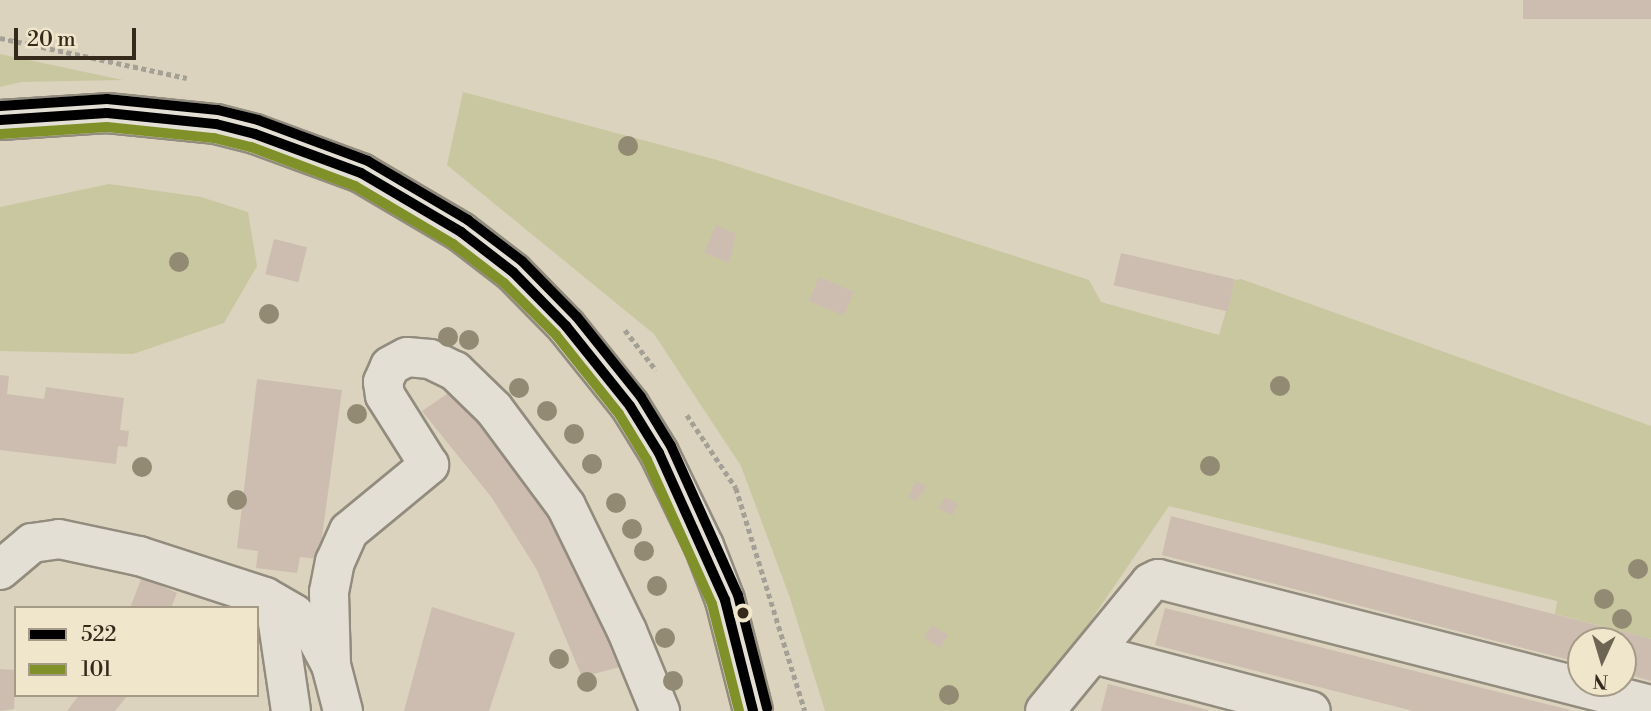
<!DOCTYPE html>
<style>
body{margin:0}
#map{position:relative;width:1651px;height:711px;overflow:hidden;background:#dbd3bd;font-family:"Libre Bodoni",serif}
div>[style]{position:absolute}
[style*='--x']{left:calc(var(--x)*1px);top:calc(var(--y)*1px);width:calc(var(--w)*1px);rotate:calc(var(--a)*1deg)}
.green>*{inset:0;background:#c9c7a0}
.building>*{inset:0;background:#cdbdb0;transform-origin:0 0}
.path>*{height:4.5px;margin-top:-2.25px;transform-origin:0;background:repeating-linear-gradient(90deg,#a5a096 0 5px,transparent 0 8.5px)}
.roads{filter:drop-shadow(2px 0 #928c7e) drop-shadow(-2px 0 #928c7e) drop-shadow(0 2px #928c7e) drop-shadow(0 -2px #928c7e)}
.minor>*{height:38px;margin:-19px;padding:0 19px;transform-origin:19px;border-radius:19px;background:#e3dfd4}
.bus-1>*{height:10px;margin:-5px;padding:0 5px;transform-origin:5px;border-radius:5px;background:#000}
.bus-2>*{height:10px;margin:-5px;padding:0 5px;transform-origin:5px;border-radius:5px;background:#81912a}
.bus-3>*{height:10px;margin:-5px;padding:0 5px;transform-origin:5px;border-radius:5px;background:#000}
.trees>*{width:20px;height:20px;margin:-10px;border-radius:50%;background:#928a73}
.dots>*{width:19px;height:19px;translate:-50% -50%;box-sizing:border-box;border:4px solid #f0e6cc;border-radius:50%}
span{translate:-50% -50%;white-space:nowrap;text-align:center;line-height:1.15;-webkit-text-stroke:7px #f0e6cc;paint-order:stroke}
.legend{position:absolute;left:14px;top:606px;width:245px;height:91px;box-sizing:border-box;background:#f0e6cc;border:2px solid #a59a85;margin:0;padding:9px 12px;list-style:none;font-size:21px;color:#34291b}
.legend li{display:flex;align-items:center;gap:14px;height:35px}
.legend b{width:35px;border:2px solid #a59a85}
.north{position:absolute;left:1567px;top:627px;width:70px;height:70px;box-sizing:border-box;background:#f0e6cc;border:2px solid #a59a85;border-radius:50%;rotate:184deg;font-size:19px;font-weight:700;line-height:28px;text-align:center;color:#34291b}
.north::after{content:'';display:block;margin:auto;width:24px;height:32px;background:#6e6454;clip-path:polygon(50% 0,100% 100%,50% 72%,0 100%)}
.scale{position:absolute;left:14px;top:28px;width:122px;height:32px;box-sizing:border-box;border:4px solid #34291b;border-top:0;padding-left:9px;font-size:21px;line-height:24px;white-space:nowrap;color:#34291b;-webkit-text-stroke:5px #f0e6cc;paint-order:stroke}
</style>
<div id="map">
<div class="green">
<div style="clip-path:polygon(0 54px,123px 80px,21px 82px,0 87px)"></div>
<div style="clip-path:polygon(463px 92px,717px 160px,1089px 280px,1101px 302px,1219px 335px,1235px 280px,1241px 279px,1651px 426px,1651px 639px,1555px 614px,1557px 601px,1169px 506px,1029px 711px,825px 711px,790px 598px,741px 466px,654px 334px,447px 165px)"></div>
<div style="clip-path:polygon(109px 184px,201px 197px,248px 212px,257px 266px,224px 323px,133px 354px,0 351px,0 207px)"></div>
</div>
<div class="building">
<div style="left:1523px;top:0;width:128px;height:19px"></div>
<div style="clip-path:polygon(716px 225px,736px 234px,729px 263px,704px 253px)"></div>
<div style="left:274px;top:239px;width:34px;height:36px;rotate:14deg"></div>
<div style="left:1121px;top:253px;width:117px;height:33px;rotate:13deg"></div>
<div style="left:819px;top:277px;width:38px;height:26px;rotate:23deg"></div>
<div style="clip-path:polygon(0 375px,9px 376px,7px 394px,44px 399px,46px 387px,124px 398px,120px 430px,129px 431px,127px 447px,118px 446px,116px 464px,0 450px)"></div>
<div style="clip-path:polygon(257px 379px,342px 390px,319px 559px,300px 557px,297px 573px,256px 568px,258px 551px,237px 548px)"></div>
<div style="clip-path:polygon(454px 389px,513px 459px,582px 571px,620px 667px,582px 677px,537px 570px,492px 498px,422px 411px)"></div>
<div style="clip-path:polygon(916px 481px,927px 486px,916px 501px,908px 497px)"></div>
<div style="left:945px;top:497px;width:15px;height:13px;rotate:28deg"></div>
<div style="clip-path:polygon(1171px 516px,1651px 639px,1651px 681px,1623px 673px,1623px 641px,1581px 641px,1581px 663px,1162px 555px)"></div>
<div style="clip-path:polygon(142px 577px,177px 593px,171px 608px,130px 608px)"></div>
<div style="clip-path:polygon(432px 607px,515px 633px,489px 711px,404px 711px)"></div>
<div style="clip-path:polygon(1165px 608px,1570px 710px,1570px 711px,1413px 711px,1155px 645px)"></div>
<div style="left:932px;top:625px;width:19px;height:15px;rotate:32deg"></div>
<div style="clip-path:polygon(0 669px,16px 670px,14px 709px,0 711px)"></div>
<div style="clip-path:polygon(1108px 684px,1208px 710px,1208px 711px,1101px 711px)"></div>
<div style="clip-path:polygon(79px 695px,128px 695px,115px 711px,67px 711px)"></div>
</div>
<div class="path">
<div style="--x:0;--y:38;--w:191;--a:12.1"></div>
<div style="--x:625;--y:330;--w:51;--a:52.2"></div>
<div style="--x:687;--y:415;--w:88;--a:56.1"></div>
<div style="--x:736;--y:488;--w:233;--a:72.8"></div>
</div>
<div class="roads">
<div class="minor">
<div style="--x:0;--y:120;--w:107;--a:-3.7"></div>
<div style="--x:107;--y:113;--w:110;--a:5.8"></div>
<div style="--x:216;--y:124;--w:40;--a:14.4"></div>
<div style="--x:255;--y:134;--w:113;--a:20.2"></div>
<div style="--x:361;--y:173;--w:116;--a:30.5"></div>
<div style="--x:461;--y:232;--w:66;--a:37.6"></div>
<div style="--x:513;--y:272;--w:76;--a:45.5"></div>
<div style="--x:566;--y:326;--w:102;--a:51.3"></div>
<div style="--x:630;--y:406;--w:55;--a:58.3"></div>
<div style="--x:659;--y:453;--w:103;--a:64.2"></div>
<div style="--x:704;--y:546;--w:58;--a:68.7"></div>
<div style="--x:725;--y:600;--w:114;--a:75.8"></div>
<div style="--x:0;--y:570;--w:42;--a:-40.2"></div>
<div style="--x:32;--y:543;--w:27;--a:-8"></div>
<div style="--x:59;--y:539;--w:82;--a:12"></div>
<div style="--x:139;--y:556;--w:133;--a:18"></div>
<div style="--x:265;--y:597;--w:34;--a:30"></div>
<div style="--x:294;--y:614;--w:28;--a:44"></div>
<div style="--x:314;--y:633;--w:36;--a:62"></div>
<div style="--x:331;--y:665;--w:48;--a:75.4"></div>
<div style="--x:275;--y:603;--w:109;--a:81.6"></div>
<div style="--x:1094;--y:654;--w:224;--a:14.7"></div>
<div style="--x:331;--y:665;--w:73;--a:-91.6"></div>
<div style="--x:329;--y:592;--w:31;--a:-79"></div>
<div style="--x:335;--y:562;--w:34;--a:-66"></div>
<div style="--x:349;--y:531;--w:104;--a:-39.5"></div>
<div style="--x:429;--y:465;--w:83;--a:-122.2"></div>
<div style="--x:385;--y:395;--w:13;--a:-99"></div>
<div style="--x:383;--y:382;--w:17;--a:-66"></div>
<div style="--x:390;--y:366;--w:19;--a:-28"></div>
<div style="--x:407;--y:357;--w:23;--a:5"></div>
<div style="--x:430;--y:359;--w:28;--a:26"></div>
<div style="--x:455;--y:371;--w:54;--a:44.3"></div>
<div style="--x:494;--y:409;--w:121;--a:53.4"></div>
<div style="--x:566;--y:506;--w:139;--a:64"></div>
<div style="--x:627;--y:631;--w:87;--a:67.6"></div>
<div style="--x:1045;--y:711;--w:166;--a:-50.6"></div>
<div style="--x:1150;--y:583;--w:9;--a:-27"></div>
<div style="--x:1158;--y:579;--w:509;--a:14.34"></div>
</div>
</div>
<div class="bus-1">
<div style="--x:0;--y:120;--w:107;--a:-3.7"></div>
<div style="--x:107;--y:113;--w:110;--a:5.8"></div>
<div style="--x:216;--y:124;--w:40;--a:14.4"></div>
<div style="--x:255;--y:134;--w:113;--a:20.2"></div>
<div style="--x:361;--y:173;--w:116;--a:30.5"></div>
<div style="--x:461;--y:232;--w:66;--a:37.6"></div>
<div style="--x:513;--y:272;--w:76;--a:45.5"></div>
<div style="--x:566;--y:326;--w:102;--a:51.3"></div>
<div style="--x:630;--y:406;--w:55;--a:58.3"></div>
<div style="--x:659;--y:453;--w:161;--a:65.8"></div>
<div style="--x:725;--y:600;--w:114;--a:75.8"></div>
</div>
<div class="bus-2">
<div style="--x:1;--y:134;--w:106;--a:-3.8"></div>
<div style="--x:107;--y:127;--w:108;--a:5.9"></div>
<div style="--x:214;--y:138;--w:38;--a:14"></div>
<div style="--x:251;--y:147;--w:111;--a:20.6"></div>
<div style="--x:355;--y:186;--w:114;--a:30.6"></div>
<div style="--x:453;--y:244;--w:64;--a:37.4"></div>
<div style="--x:504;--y:283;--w:74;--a:45"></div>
<div style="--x:556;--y:335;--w:101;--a:51.4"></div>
<div style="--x:619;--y:414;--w:54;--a:58.7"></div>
<div style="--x:647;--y:460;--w:158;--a:65.7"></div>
<div style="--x:712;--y:604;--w:110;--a:75.8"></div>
</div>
<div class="bus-3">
<div style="--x:0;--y:106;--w:107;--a:-3.7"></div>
<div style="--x:107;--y:99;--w:112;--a:5.7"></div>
<div style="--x:218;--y:110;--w:41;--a:14"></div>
<div style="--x:258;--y:120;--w:117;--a:20.4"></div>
<div style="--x:368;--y:161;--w:116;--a:30.5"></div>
<div style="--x:468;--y:220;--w:68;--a:37.2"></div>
<div style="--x:522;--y:261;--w:78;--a:45.5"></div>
<div style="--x:577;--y:317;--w:102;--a:51.3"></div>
<div style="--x:641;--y:397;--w:57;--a:58.5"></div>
<div style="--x:671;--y:446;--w:163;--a:65.8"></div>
<div style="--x:738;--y:595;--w:117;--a:75.6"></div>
</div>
<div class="trees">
<div style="left:628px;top:146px"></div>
<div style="left:179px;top:262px"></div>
<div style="left:269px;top:314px"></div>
<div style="left:448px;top:337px"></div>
<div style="left:469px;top:340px"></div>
<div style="left:1280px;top:386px"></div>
<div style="left:519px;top:388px"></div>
<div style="left:547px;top:411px"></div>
<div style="left:357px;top:414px"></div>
<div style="left:574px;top:434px"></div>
<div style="left:592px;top:464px"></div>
<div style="left:1210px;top:466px"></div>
<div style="left:142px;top:467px"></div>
<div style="left:237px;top:500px"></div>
<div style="left:616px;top:503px"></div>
<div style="left:632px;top:529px"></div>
<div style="left:644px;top:551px"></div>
<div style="left:1638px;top:569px"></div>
<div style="left:657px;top:586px"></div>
<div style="left:1604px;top:599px"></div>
<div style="left:1622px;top:619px"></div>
<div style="left:665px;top:638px"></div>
<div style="left:559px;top:659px"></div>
<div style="left:673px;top:681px"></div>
<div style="left:587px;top:682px"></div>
<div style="left:949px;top:695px"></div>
</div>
<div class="dots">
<div style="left:743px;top:613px;background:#34291b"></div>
</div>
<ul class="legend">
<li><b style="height:9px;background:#000"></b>522</li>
<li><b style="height:9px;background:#81912a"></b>101</li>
</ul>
<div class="north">N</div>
<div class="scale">20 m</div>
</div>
